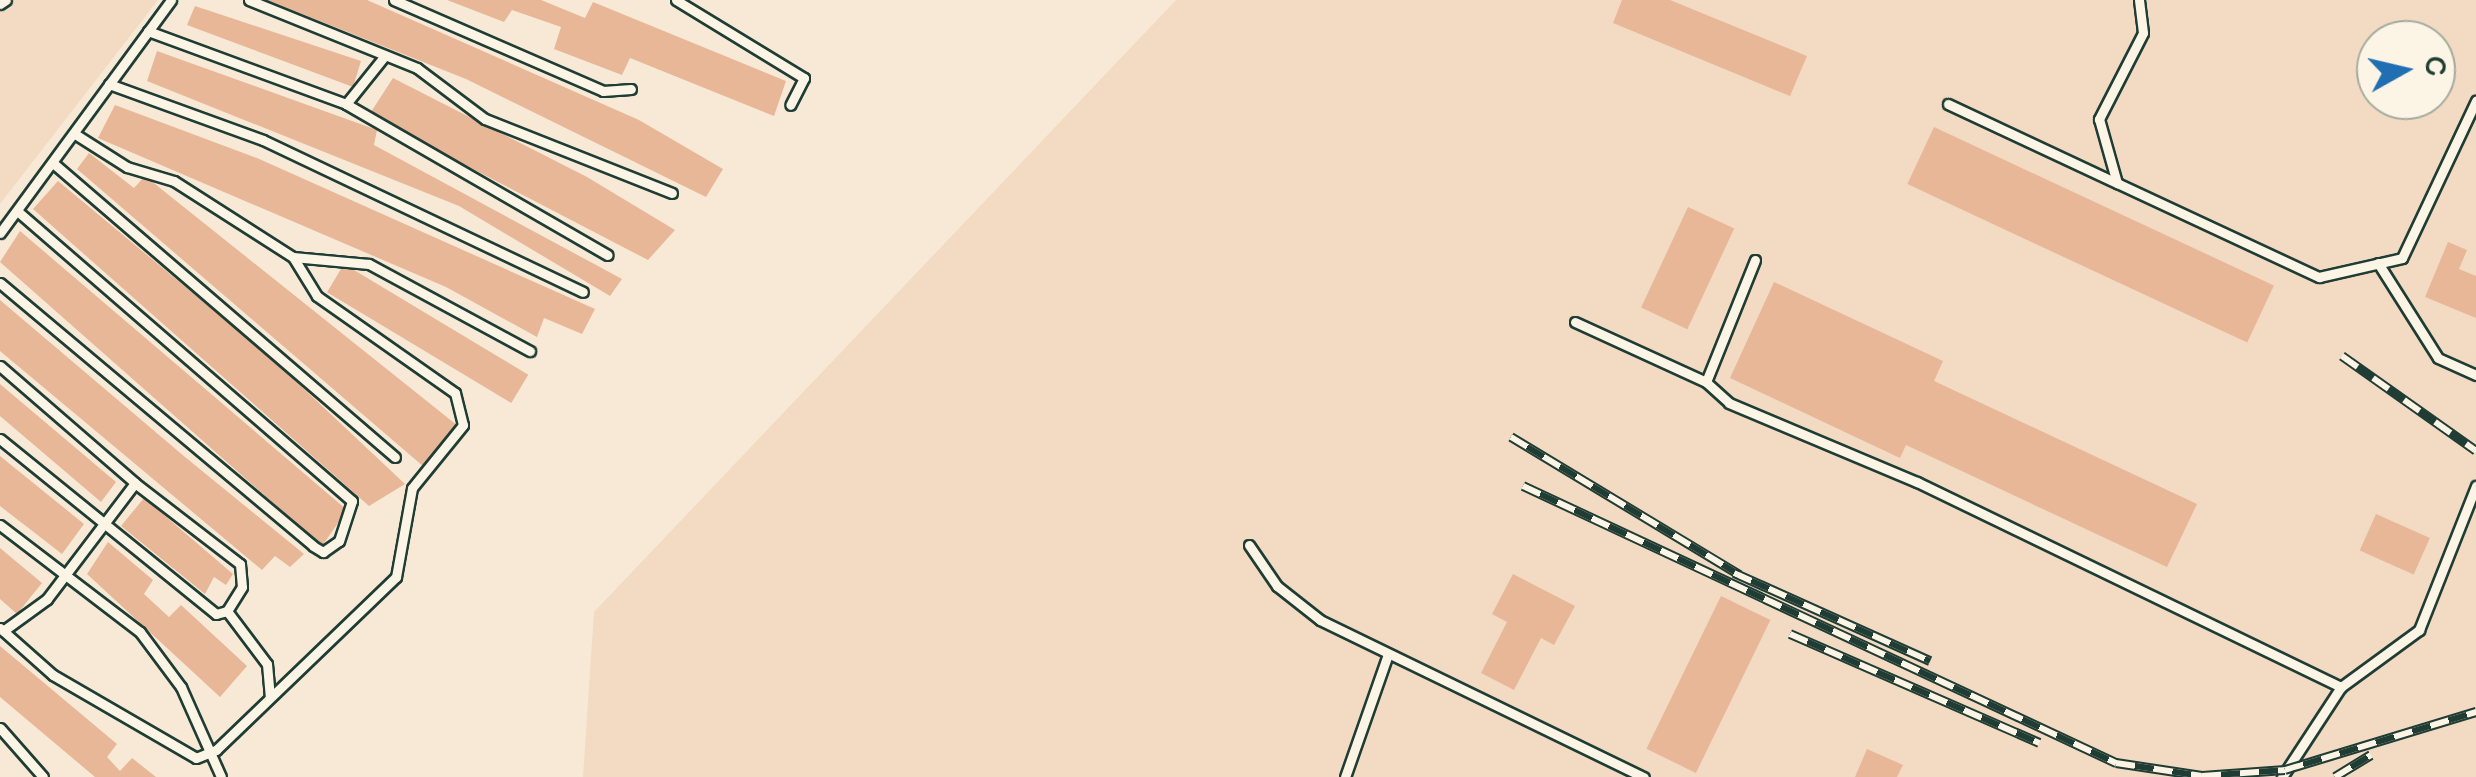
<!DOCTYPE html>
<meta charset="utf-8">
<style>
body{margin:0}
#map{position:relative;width:2476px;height:777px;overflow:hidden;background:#f8e9d6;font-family:"Balsamiq Sans",sans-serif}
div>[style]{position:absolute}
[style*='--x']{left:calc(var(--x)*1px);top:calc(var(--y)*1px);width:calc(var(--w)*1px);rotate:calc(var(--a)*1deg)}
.built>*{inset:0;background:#f3dac3}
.building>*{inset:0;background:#e7b798;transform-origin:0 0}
.roads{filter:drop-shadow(2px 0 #1f3d34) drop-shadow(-2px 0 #1f3d34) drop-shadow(0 2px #1f3d34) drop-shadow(0 -2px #1f3d34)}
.service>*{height:9px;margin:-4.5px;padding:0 4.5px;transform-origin:4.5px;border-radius:4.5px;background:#fcf5e5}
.rail>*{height:10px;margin-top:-5px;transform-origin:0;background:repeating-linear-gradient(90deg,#fcf5e5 0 19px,#1f3d34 0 38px);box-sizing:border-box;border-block:2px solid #1f3d34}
span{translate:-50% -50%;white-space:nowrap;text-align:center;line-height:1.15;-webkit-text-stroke:9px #fcf5e5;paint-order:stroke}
.north{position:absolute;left:2356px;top:20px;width:100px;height:100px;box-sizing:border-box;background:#fcf5e5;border:2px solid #a4ab9e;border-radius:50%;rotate:82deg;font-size:28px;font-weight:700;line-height:40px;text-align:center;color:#1f3d34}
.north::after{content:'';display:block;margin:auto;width:35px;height:45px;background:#1f6fb2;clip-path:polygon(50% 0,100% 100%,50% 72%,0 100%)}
</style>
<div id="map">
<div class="built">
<div style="clip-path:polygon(0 0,158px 0,0 204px)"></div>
<div style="clip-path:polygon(evenodd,1176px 0,2476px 0,2476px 777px,583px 777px,594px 612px,1176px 0,2376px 40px,2436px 40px,2436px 100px,2376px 100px,2376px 40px)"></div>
</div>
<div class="building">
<div style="clip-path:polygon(267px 0,367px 0,639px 120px,723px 169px,706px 197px,466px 79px)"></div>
<div style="clip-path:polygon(447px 0,541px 0,585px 18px,593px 2px,786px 81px,774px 116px,630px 58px,622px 75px,554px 49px,561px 27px,512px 10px,504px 22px)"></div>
<div style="clip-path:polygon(1622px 0,1670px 0,1807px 56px,1790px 96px,1613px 23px)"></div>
<div style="clip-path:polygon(195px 6px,361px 61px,353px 87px,187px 25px)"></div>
<div style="clip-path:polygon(157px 51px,377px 130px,374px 145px,622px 279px,610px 296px,459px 206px,147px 81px)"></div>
<div style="clip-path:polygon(393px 78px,587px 177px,675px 230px,648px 260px,369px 115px)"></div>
<div style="clip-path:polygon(115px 105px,257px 158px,595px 309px,582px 334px,544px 318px,537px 337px,446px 287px,98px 138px)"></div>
<div style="left:1934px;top:127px;width:375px;height:63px;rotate:25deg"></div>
<div style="clip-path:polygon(89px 153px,134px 188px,145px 176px,458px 426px,424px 467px,77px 169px)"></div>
<div style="clip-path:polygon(58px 181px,271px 358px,405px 484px,369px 506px,33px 209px)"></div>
<div style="left:1688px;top:207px;width:51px;height:111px;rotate:25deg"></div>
<div style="clip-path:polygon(20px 231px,347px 510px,322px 546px,0 262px)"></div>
<div style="clip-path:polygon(2448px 242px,2467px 250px,2459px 269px,2476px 276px,2476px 318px,2425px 297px)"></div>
<div style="left:344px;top:264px;width:215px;height:33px;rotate:31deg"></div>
<div style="clip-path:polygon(1774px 282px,1943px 361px,1934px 381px,2197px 504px,2167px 567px,1906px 445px,1900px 458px,1730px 378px)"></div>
<div style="clip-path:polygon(0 300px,185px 457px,304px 554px,290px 567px,275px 556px,262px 570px,0 351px)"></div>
<div style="clip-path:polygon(0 384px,116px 482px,101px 502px,0 416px)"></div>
<div style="clip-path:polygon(0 456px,84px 524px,62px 554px,0 506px)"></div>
<div style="clip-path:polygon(144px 498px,233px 574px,226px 585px,214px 577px,205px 594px,121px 526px)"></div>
<div style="left:2376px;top:514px;width:59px;height:40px;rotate:24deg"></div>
<div style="clip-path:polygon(108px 542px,153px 580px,144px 594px,169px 617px,181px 605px,247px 666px,220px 697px,87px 574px)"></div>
<div style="clip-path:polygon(0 548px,42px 583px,17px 614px,0 599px)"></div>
<div style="clip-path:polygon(1513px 574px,1575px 606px,1554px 645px,1541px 638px,1514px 690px,1481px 673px,1507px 622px,1492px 614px)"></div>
<div style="left:1721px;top:596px;width:55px;height:170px;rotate:26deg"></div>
<div style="clip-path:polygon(0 646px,117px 744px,107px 757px,120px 771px,132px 758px,156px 777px,95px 777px,0 697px)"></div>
<div style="clip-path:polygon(1867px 749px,1903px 765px,1897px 777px,1855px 777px)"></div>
</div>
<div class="roads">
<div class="service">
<div style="--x:249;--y:0;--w:181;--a:22"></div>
<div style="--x:417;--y:68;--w:85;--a:36.9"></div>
<div style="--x:485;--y:119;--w:201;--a:21.6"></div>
<div style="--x:394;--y:0;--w:228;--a:23.5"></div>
<div style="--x:603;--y:91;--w:28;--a:-4"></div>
<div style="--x:676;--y:0;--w:150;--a:31.4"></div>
<div style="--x:804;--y:78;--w:30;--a:117"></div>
<div style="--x:2139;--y:0;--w:33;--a:83"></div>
<div style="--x:2143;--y:33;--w:97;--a:117.1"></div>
<div style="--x:2099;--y:119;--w:66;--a:74.3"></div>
<div style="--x:2117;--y:183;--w:223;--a:25"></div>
<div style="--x:2319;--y:277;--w:85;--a:-12.9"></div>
<div style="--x:2402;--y:258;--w:174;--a:-64.8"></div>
<div style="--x:0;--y:4;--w:7;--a:-34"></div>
<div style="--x:148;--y:31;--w:211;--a:20.2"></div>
<div style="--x:346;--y:104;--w:59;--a:-51.2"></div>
<div style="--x:109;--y:84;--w:164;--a:20"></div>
<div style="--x:263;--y:140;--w:354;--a:25.4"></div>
<div style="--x:346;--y:104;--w:302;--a:30"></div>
<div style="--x:1948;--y:104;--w:187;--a:25.1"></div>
<div style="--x:75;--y:134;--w:62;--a:32.4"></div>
<div style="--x:127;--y:167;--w:49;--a:16.6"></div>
<div style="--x:174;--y:181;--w:141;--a:32.6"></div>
<div style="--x:293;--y:257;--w:76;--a:5.3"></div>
<div style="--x:369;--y:264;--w:183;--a:28.4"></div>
<div style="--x:53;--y:163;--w:451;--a:40.7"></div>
<div style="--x:0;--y:233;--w:289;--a:-53.7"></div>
<div style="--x:1755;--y:260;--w:131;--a:111.9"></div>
<div style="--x:1706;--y:382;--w:31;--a:42"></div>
<div style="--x:1729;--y:403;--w:204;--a:22.8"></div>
<div style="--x:1917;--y:482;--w:471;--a:25.8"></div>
<div style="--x:2378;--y:263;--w:112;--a:57.7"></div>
<div style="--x:2438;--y:358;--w:42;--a:24.1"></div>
<div style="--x:0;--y:283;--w:409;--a:40"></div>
<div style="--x:313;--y:546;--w:12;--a:31"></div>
<div style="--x:323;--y:552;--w:19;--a:-35"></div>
<div style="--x:339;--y:541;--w:42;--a:-72"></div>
<div style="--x:352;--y:501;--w:443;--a:-139.1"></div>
<div style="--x:1575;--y:322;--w:144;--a:24.6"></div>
<div style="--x:0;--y:366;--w:179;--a:40.9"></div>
<div style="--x:135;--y:483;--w:146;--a:127.2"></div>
<div style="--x:47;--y:599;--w:54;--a:144"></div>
<div style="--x:0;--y:439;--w:278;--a:39"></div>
<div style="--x:216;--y:614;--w:11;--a:-15"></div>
<div style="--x:227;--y:611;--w:28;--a:-58"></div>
<div style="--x:242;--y:587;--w:23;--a:-95"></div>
<div style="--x:240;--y:564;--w:133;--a:-142.4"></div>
<div style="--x:0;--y:525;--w:176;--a:37.4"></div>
<div style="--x:140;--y:632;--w:69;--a:53.3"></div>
<div style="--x:181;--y:687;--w:98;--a:66"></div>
<div style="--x:1249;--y:545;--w:50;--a:55.7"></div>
<div style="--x:1277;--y:586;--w:55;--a:38.3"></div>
<div style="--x:1320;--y:620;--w:360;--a:25.9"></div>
<div style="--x:227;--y:611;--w:66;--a:53"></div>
<div style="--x:267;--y:664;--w:33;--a:85"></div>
<div style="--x:0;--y:628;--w:71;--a:41.6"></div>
<div style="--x:53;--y:675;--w:165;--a:30.1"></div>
<div style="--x:196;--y:758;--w:22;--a:-22"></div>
<div style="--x:216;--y:750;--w:250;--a:-43.9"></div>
<div style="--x:396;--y:577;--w:90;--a:-79.8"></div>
<div style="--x:412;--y:488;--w:81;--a:-51"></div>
<div style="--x:463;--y:425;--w:33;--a:-104"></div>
<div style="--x:455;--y:393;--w:169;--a:-144.9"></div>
<div style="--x:317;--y:296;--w:46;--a:-121.6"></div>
<div style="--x:0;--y:728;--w:65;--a:48.7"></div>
<div style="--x:1345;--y:777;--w:130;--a:-70.7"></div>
<div style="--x:2282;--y:777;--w:108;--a:-56.8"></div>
<div style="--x:2341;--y:687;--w:97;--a:-36.2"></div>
<div style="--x:2419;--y:630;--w:155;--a:-68.4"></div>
</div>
</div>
<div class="rail">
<div style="--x:2342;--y:356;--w:164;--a:35.3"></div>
<div style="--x:1511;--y:437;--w:267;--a:31.1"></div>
<div style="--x:1523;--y:486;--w:655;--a:25.04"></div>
<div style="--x:2116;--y:763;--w:87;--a:8.6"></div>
<div style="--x:2202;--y:776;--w:83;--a:-4.1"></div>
<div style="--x:2285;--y:770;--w:200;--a:-16.9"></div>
<div style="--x:1734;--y:573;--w:215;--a:24.2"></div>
<div style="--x:1790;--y:634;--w:272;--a:23.6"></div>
<div style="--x:2335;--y:777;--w:42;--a:-31.4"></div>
</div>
<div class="north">С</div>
</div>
